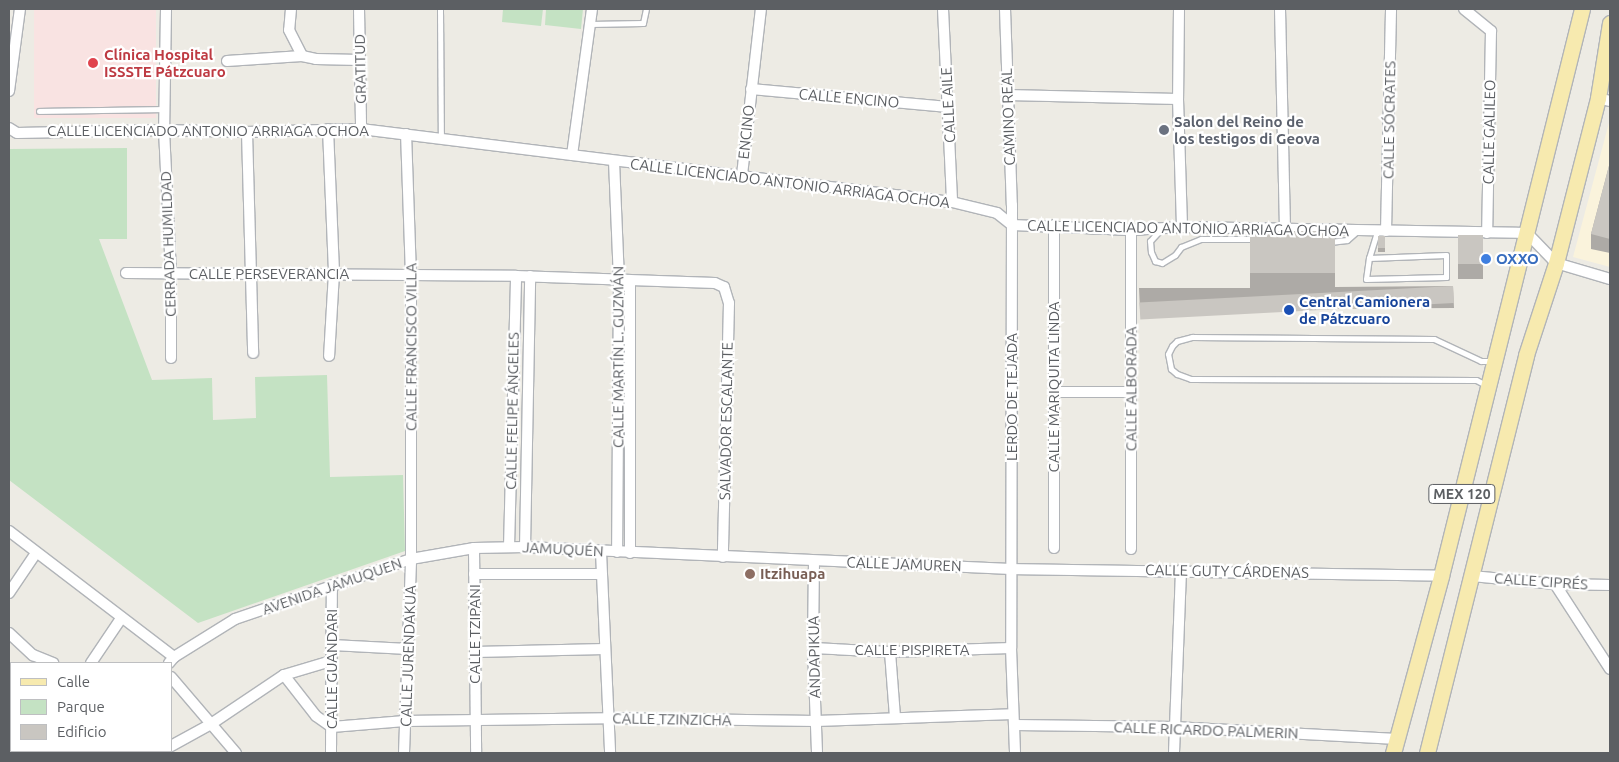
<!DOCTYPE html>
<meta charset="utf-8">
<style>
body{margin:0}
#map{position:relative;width:1619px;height:762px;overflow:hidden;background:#edebe4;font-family:Ubuntu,sans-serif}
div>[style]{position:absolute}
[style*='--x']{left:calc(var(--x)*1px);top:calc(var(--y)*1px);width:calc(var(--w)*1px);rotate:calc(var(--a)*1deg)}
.commercial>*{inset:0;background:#faf3dc}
.medical>*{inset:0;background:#f9e3e2;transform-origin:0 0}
.green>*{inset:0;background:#c4e2c3}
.roads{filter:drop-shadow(1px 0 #b1b4b8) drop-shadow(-1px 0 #b1b4b8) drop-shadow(0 1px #b1b4b8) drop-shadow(0 -1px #b1b4b8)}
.lane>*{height:5px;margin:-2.5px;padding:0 2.5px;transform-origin:2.5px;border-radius:2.5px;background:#fff}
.street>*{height:10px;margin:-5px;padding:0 5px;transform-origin:5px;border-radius:5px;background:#fff}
.primary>*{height:15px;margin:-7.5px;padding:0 7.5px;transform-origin:7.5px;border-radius:7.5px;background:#f7eaaf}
.wall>*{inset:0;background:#adaaa6;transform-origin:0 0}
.building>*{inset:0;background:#c9c6c1;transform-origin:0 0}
.dots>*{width:14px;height:14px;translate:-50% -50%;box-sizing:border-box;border:2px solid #fff;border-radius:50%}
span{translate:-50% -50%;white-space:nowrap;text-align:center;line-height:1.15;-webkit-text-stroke:4.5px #fff;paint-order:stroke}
.shield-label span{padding:1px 4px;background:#fff;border:1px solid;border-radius:4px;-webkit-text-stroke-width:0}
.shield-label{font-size:14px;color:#5c5f63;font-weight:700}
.health-label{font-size:15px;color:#be3a42;font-weight:700}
.left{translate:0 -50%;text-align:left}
.street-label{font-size:15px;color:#5c5f63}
.worship-label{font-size:15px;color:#5b616d;font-weight:700}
.shop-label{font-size:15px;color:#366cbe;font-weight:700}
.transit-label{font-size:15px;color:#164399;font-weight:700}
.education-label{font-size:15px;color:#785e54;font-weight:700}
.frame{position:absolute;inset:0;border:10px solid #5c5f63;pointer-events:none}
.legend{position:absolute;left:10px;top:662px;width:162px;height:90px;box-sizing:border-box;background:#fff;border:1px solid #bebfc1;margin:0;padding:6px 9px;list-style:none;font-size:15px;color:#5c5f63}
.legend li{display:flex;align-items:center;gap:10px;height:25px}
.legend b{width:25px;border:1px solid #bebfc1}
</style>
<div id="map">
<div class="commercial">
<div style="clip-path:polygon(1610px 119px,1610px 267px,1573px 257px)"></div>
</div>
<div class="medical">
<div style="left:34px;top:9px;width:122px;height:109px"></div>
</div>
<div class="green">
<div style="clip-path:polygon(503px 9px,543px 9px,541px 26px,502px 22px)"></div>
<div style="clip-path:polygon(546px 9px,583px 9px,581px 29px,545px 25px)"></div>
<div style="clip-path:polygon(127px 148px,127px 239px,99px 239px,152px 380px,212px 378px,213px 420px,256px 418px,255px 377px,327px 375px,330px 477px,403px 475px,405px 551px,198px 623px,9px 480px,9px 149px)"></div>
</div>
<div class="roads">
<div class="lane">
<div style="--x:440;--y:9;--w:128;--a:89.6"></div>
<div style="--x:590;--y:24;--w:53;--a:-1.1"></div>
<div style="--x:643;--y:23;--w:14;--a:-78"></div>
<div style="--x:39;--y:111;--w:125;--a:-0.9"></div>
<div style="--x:1160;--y:230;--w:15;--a:132"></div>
<div style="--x:1150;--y:241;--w:11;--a:85"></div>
<div style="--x:1151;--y:252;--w:10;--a:66"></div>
<div style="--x:1155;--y:261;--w:7;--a:16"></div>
<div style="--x:1162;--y:263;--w:15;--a:-32"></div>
<div style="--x:1175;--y:255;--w:10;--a:-53"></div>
<div style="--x:1181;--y:247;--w:22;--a:-22"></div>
<div style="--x:1201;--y:239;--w:55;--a:0"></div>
<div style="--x:1330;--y:242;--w:17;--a:-7"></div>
<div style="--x:1347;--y:240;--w:13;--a:-42"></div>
<div style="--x:1369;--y:258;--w:77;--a:-2.2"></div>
<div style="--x:1446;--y:255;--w:22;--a:90"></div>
<div style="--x:1446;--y:277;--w:80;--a:178.6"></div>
<div style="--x:1366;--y:279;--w:21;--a:-82"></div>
<div style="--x:1369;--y:258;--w:28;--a:-73"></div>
<div style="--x:1486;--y:385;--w:11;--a:-153"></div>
<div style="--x:1476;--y:380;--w:285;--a:-179.8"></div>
<div style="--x:1191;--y:379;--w:15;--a:-160"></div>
<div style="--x:1177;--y:374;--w:8;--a:-140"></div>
<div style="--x:1171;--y:369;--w:15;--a:-101"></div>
<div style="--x:1168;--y:354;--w:9;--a:-63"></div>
<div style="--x:1172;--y:346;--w:7;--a:-45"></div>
<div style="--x:1177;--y:341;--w:16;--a:-15"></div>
<div style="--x:1192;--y:337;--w:242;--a:0.5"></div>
<div style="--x:1434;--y:339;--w:52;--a:25.1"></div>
<div style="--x:1481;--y:361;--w:12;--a:0"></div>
</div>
<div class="street">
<div style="--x:166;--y:9;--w:121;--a:90.9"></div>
<div style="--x:164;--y:130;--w:144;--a:87.2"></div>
<div style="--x:171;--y:274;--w:84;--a:90"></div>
<div style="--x:291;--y:9;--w:21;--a:95"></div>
<div style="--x:289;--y:30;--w:29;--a:63"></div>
<div style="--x:302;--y:56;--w:14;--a:12"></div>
<div style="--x:316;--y:59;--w:44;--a:1.3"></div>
<div style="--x:359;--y:9;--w:120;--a:89"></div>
<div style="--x:943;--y:9;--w:193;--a:87.3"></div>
<div style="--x:1005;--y:9;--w:196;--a:88"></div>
<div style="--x:1012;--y:205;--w:443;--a:90.1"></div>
<div style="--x:1011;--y:648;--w:105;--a:87.8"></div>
<div style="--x:1179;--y:9;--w:90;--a:90.6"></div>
<div style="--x:1178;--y:99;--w:128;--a:88.2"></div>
<div style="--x:1280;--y:9;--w:220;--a:88.7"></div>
<div style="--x:1464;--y:9;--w:35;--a:39"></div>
<div style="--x:1491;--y:31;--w:202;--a:91.1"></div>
<div style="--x:227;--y:61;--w:75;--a:-3.8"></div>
<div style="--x:751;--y:89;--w:198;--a:5.2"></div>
<div style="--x:9;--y:91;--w:83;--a:-82.4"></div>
<div style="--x:1007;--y:95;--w:171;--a:1.3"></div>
<div style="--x:1598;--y:98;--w:12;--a:14"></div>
<div style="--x:9;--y:128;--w:9;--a:32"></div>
<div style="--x:17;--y:133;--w:147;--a:-1.2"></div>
<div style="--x:164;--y:130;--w:83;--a:1.4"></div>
<div style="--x:247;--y:132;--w:114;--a:-1.5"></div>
<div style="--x:361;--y:129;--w:595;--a:7.04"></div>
<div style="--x:952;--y:202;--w:46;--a:13.7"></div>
<div style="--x:997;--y:213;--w:19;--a:39"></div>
<div style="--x:1012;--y:225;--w:119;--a:2.4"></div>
<div style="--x:1131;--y:230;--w:51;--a:-3.4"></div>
<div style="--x:1182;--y:227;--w:345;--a:1"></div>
<div style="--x:1527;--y:233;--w:42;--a:46"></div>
<div style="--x:1556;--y:263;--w:56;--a:16.5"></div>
<div style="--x:328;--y:129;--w:144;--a:87.6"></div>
<div style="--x:334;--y:273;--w:83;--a:93.4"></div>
<div style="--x:247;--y:132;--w:221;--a:88.4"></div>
<div style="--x:572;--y:155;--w:147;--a:-82.2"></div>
<div style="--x:614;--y:161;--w:119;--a:87.6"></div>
<div style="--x:619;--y:280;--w:272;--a:90.4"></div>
<div style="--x:742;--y:175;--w:167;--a:-83.5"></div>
<div style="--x:1054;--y:225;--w:323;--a:90"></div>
<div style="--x:1386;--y:231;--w:222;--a:-88.7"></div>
<div style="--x:126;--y:273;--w:390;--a:0.4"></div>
<div style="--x:516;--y:276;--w:199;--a:2"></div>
<div style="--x:715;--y:283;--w:10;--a:24"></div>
<div style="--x:724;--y:287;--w:17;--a:73"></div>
<div style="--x:729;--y:303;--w:254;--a:91.4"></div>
<div style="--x:630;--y:280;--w:273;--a:90"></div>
<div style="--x:1055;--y:392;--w:76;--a:0"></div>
<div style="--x:9;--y:531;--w:208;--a:37.4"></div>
<div style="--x:509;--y:547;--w:271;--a:-88.5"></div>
<div style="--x:525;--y:547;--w:271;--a:-88.9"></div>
<div style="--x:474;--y:548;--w:205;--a:89.4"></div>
<div style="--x:1131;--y:549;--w:319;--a:-90"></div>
<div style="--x:601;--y:552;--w:201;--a:87.4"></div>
<div style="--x:814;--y:561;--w:87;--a:90.7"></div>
<div style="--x:813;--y:648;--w:105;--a:87.8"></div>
<div style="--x:474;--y:574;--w:127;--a:0"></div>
<div style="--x:1472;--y:576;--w:83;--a:5.5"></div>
<div style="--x:1555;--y:584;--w:55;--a:1"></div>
<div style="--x:1555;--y:584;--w:101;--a:57.1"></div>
<div style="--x:9;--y:593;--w:48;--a:-56"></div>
<div style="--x:9;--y:633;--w:33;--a:43"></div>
<div style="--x:33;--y:655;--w:22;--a:22"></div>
<div style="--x:332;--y:645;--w:76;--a:3"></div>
<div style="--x:813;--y:648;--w:77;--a:3"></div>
<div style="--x:890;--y:652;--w:121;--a:-1.9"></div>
<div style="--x:475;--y:652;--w:130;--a:-1.3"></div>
<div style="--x:890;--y:652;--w:65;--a:85.6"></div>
<div style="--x:91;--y:663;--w:55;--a:-56"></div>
<div style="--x:169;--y:663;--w:8;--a:-50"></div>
<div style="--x:174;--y:657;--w:72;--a:-31.9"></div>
<div style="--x:235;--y:619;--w:186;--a:-18.8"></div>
<div style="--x:411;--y:559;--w:64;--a:-9.9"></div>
<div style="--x:474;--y:548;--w:51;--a:-1.1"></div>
<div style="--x:525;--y:547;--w:487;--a:2.6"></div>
<div style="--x:1012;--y:569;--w:429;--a:0.9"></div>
<div style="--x:284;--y:675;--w:52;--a:52"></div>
<div style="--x:316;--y:716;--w:19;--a:35"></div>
<div style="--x:332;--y:727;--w:73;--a:-4.7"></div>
<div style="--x:405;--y:721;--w:203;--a:-0.8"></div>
<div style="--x:608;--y:718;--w:208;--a:0.8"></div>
<div style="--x:816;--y:721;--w:197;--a:-2"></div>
<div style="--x:171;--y:677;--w:100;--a:49.5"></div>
<div style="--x:1015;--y:725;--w:159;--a:0.7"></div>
<div style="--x:1174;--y:727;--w:223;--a:3.1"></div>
<div style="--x:171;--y:746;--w:46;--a:-28.8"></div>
<div style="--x:211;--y:724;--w:88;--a:-33.9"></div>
<div style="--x:284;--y:675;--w:49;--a:-16.6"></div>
<div style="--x:103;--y:751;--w:2;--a:63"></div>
<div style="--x:9;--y:753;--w:5;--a:-22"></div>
<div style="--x:159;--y:753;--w:5;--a:-22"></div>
<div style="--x:331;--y:753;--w:168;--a:-89.7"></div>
<div style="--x:404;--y:753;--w:194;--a:-87.9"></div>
<div style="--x:411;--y:559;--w:283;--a:-90"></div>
<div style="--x:411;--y:276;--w:142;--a:-92"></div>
<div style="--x:1174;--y:753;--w:183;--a:-87.8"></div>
</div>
<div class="primary">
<div style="--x:1393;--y:753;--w:183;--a:-74.8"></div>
<div style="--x:1441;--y:576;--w:584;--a:-76.04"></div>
<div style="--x:1427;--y:753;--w:410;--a:-76"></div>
<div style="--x:1526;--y:355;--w:97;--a:-71.9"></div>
<div style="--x:1556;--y:263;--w:170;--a:-75.7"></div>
<div style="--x:1598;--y:98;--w:76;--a:-80.9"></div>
</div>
</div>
<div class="wall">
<div style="clip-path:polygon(1610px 162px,1610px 253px,1591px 249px,1591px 234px)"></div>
<div style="clip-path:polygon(1335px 231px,1335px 287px,1453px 286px,1454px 308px,1140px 310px,1139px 288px,1250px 288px,1250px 232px)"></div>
<div style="left:1483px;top:235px;width:44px;height:25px;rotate:90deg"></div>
<div style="left:1385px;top:236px;width:16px;height:7px;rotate:90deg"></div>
</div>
<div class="building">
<div style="clip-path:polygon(1610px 162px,1610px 239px,1591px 234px)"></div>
<div style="left:1335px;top:231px;width:42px;height:85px;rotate:90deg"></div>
<div style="left:1483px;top:235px;width:29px;height:25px;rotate:90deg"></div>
<div style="left:1385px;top:236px;width:12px;height:7px;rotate:90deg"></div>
<div style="left:1453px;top:286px;width:17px;height:314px;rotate:87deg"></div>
</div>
<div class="dots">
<div style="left:93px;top:63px;background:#e0444e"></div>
<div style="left:1164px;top:130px;background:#6b7280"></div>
<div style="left:1486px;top:259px;background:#3f7fe0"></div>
<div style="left:1289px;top:310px;background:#1a4fb4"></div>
<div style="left:750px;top:574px;background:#8d6e63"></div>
</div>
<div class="shield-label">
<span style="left:1462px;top:494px">MEX 120</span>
</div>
<div class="health-label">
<span class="left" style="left:104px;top:63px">Clínica Hospital<br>ISSSTE Pátzcuaro</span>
</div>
<div class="street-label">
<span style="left:360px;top:69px;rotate:-91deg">GRATITUD</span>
<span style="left:849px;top:98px;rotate:5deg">CALLE ENCINO</span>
<span style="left:948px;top:105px;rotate:-93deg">CALLE AILE</span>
<span style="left:1008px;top:117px;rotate:-92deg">CAMINO REAL</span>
<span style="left:1389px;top:120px;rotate:-89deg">CALLE SÓCRATES</span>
<span style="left:208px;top:131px">CALLE LICENCIADO ANTONIO ARRIAGA OCHOA</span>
<span style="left:746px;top:132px;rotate:-84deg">ENCINO</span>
<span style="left:1489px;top:132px;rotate:-89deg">CALLE GALILEO</span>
<span style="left:790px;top:183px;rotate:7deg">CALLE LICENCIADO ANTONIO ARRIAGA OCHOA</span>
<span style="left:1188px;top:228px;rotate:1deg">CALLE LICENCIADO ANTONIO ARRIAGA OCHOA</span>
<span style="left:168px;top:244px;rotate:-92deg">CERRADA HUMILDAD</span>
<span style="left:269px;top:274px">CALLE PERSEVERANCIA</span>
<span style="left:411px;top:347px;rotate:-90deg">CALLE FRANCISCO VILLA</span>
<span style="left:618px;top:357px;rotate:-90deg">CALLE MARTÍN L. GUZMÁN</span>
<span style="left:1054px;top:387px;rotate:-90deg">CALLE MARIQUITA LINDA</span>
<span style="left:1131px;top:389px;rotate:-90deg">CALLE ALBORADA</span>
<span style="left:1012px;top:397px;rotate:-90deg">LERDO DE TEJADA</span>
<span style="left:512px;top:411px;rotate:-89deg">CALLE FELIPE ÁNGELES</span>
<span style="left:726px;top:421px;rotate:-89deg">SALVADOR ESCALANTE</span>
<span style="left:563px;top:549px;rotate:3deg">JAMUQUÉN</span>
<span style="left:904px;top:564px;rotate:2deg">CALLE JAMUREN</span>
<span style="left:1227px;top:571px;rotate:1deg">CALLE GUTY CÁRDENAS</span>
<span style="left:1541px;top:581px;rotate:4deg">CALLE CIPRÉS</span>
<span style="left:332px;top:586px;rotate:-19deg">AVENIDA JAMUQUEN</span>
<span style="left:475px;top:634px;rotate:-90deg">CALLE TZIPANI</span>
<span style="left:912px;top:650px">CALLE PISPIRETA</span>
<span style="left:408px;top:656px;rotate:-88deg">CALLE JURENDAKUA</span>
<span style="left:814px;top:657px;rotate:-91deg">ANDAPIKUA</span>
<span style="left:332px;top:669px;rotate:-90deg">CALLE GUANDARI</span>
<span style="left:672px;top:719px;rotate:1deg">CALLE TZINZICHA</span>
<span style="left:1206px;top:730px;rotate:2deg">CALLE RICARDO PALMERIN</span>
</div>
<div class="worship-label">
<span class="left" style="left:1174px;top:130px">Salon del Reino de<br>los testigos di Geova</span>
</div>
<div class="shop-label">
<span class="left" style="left:1496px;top:259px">OXXO</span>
</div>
<div class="transit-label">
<span class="left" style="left:1299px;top:310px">Central Camionera<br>de Pátzcuaro</span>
</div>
<div class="education-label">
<span class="left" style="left:760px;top:574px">Itzihuapa</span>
</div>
<div class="frame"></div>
<ul class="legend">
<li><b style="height:6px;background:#f7eaaf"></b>Calle</li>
<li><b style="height:14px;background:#c4e2c3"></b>Parque</li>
<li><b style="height:14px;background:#c9c6c1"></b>Edificio</li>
</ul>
</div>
